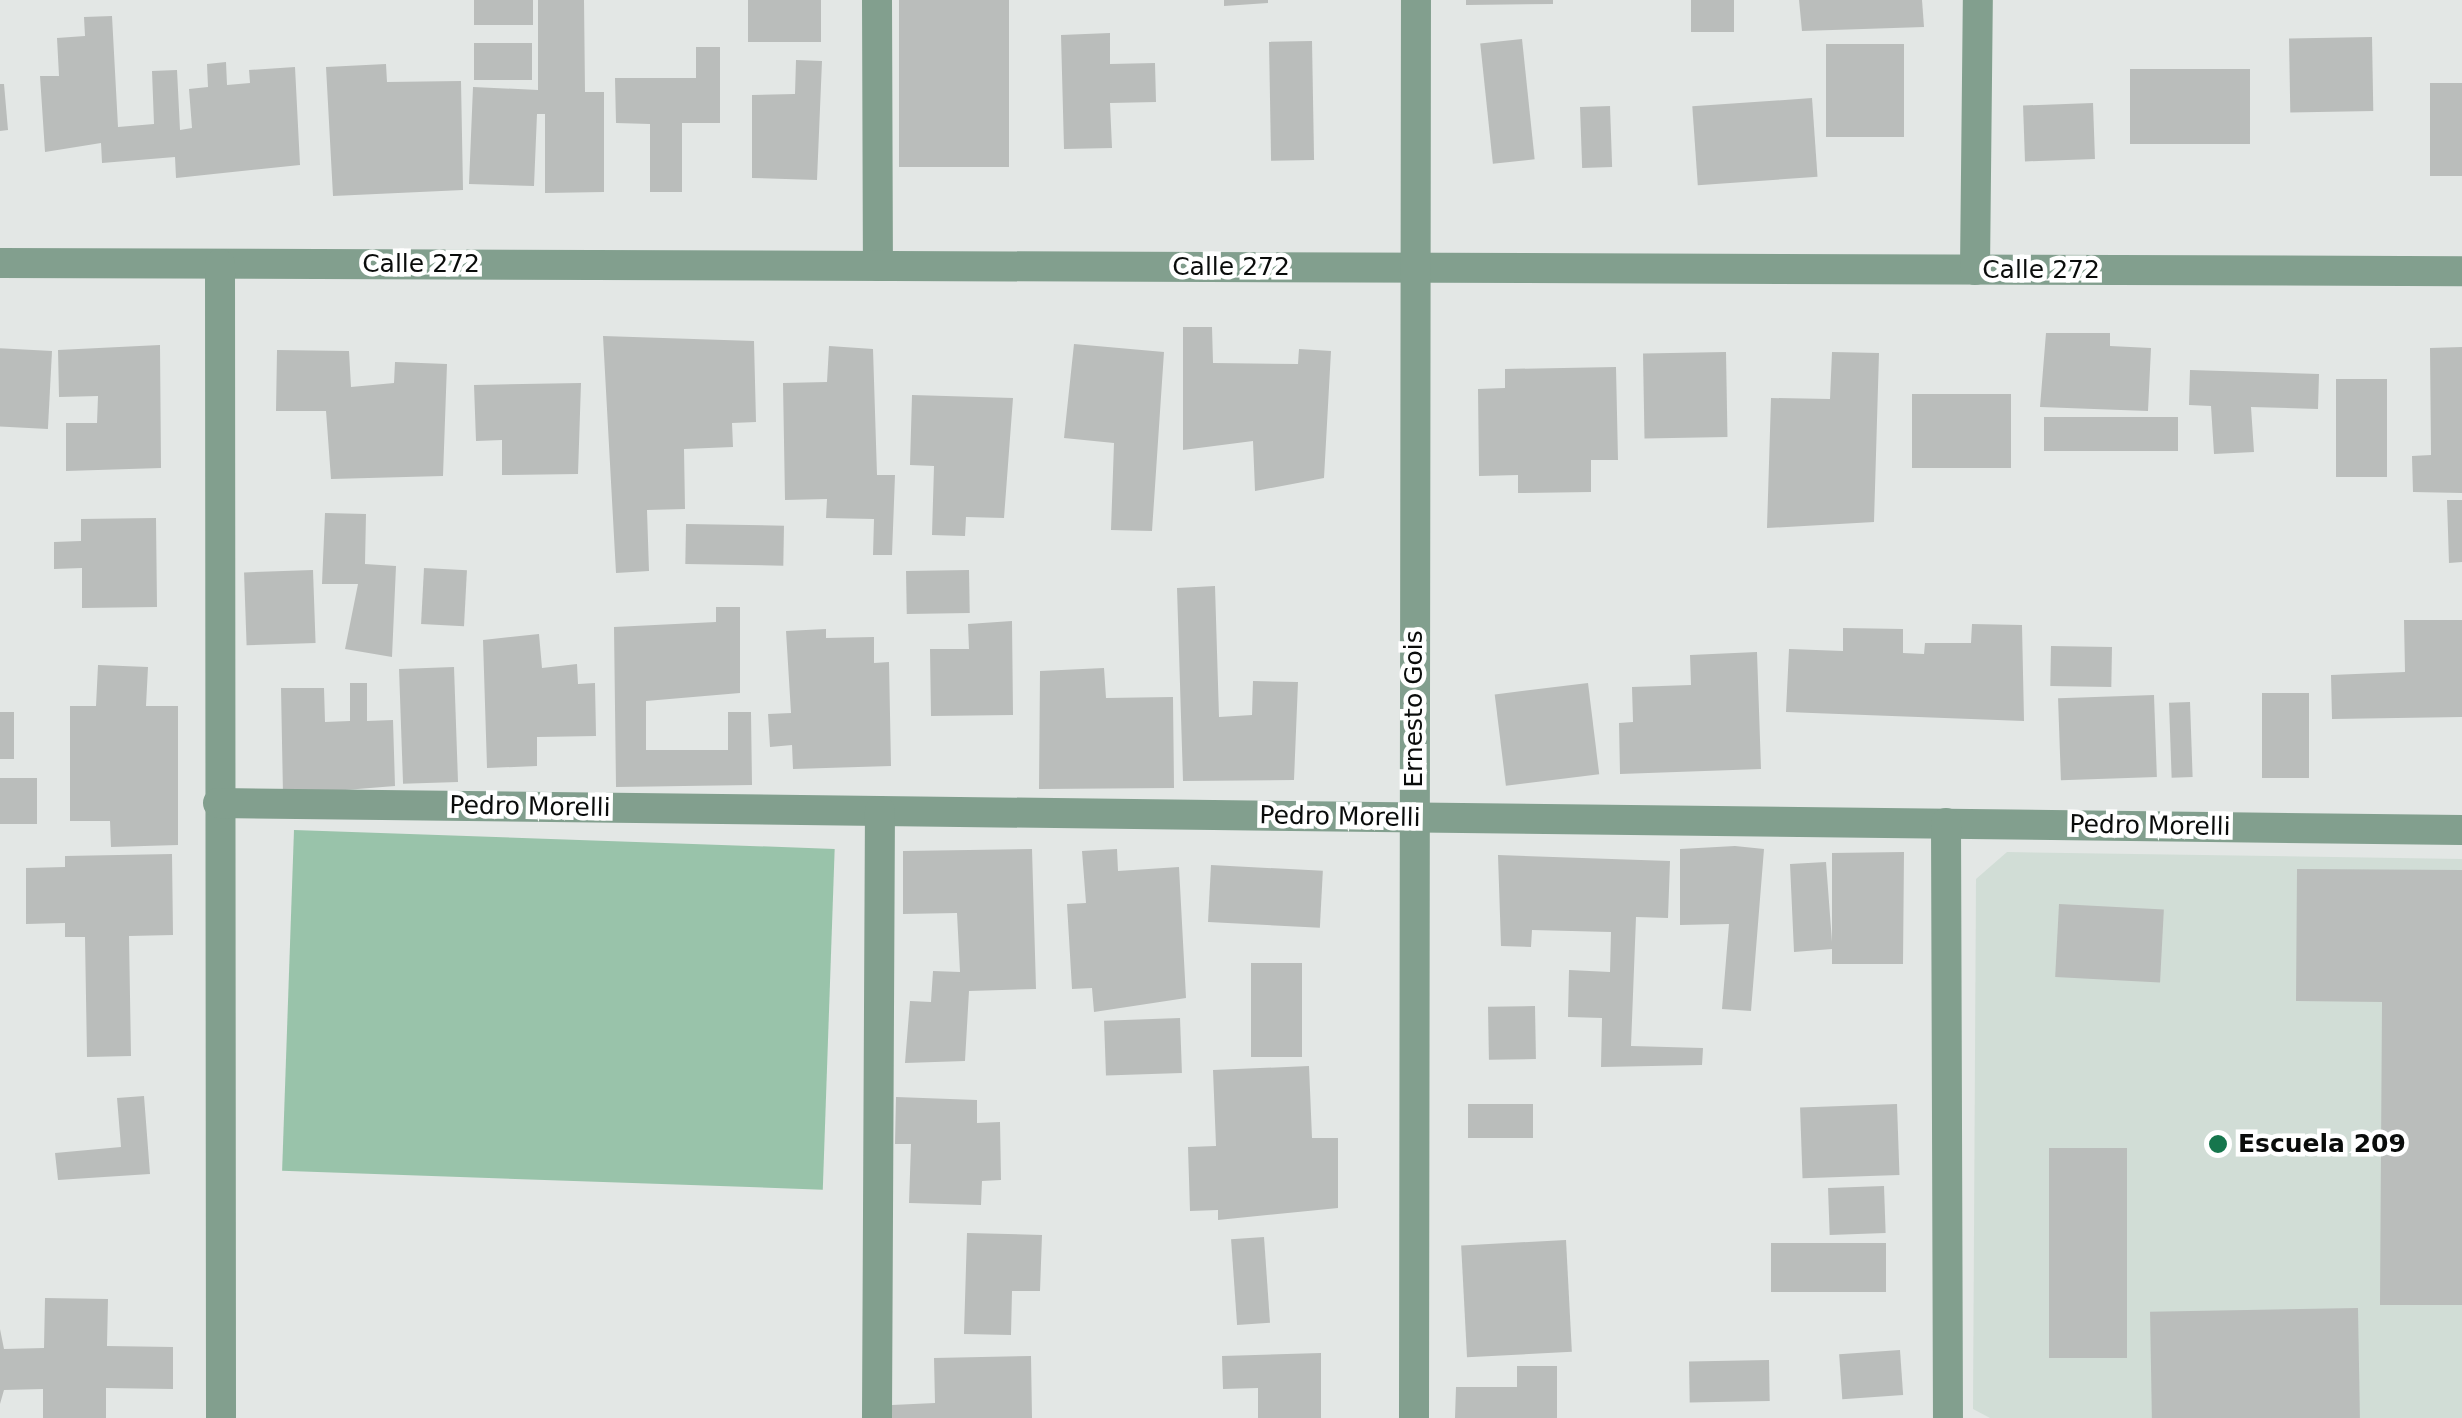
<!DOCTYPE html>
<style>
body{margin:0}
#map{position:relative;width:2462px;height:1418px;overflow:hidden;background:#e3e7e5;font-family:"DejaVu Sans",sans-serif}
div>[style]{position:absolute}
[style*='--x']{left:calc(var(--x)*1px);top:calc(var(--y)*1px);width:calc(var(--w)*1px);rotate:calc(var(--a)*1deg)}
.built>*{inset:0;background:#d1ddd6}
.green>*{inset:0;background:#99c3aa;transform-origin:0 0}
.building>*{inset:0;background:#babdbb;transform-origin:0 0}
.street>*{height:30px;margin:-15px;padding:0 15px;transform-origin:15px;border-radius:15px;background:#829f8e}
.dots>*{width:28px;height:28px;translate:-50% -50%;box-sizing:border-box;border:5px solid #fff;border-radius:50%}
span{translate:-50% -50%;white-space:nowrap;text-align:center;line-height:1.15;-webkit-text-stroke:9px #fff;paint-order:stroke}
.street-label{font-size:25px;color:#0a0c0b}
.poi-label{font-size:25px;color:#0a0c0b;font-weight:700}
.left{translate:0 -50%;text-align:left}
</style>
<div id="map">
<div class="built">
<div style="clip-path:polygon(2007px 852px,2462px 859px,2462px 1418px,1990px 1418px,1973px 1409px,1976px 879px)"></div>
</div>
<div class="green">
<div style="left:294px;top:830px;width:541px;height:341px;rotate:2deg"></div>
</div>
<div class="building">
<div style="left:474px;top:0;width:59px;height:25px"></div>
<div style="clip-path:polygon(538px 0,584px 0,585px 92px,604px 92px,604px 192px,545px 193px,545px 114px,537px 114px,534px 186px,469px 184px,473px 87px,538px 90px)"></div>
<div style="left:748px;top:0;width:73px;height:42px"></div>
<div style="left:899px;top:0;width:110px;height:167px"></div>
<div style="clip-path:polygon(1224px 0,1268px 0,1268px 3px,1224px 6px)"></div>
<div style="clip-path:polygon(1466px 0,1553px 0,1553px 4px,1466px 5px)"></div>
<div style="left:1691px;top:0;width:43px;height:32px"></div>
<div style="clip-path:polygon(1799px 0,1922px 0,1924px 27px,1802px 31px)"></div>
<div style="clip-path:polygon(112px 16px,118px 127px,154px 124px,152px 71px,177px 70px,180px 130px,192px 128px,189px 89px,208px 87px,207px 64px,226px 62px,227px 85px,250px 83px,249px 70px,295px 67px,300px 165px,176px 178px,175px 157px,102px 163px,101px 143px,45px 152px,40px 76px,59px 76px,57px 38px,85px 36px,84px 17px)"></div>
<div style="clip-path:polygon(1110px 33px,1110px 64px,1155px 63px,1156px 102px,1110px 103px,1112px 148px,1064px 149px,1061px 35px)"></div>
<div style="left:2372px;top:37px;width:74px;height:83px;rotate:89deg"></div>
<div style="left:1522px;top:39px;width:121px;height:42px;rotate:84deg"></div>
<div style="left:1312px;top:41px;width:119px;height:43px;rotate:89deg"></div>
<div style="left:474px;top:43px;width:58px;height:37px"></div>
<div style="left:1826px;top:44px;width:78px;height:93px"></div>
<div style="clip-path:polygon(696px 47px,720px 47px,720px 123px,682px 123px,682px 192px,650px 192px,650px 124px,616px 123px,615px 78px,696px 78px)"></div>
<div style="clip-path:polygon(796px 60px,822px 61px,817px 180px,752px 178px,752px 95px,795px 94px)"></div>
<div style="clip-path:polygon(386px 64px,387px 82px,461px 81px,463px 190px,333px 196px,326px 67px)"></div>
<div style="left:2130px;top:69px;width:120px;height:75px"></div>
<div style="left:2430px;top:83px;width:32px;height:93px"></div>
<div style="clip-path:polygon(0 84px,4px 84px,8px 130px,0 131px)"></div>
<div style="left:1812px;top:98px;width:79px;height:120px;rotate:86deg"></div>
<div style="left:2093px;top:103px;width:56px;height:70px;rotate:88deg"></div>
<div style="left:1610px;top:106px;width:61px;height:30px;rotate:88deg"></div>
<div style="clip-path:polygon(1183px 327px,1212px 327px,1213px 363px,1298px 364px,1299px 349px,1331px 351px,1324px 478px,1255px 491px,1253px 441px,1183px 450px)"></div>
<div style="clip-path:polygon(2046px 333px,2110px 333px,2110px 346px,2151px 348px,2148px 411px,2040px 407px)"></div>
<div style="clip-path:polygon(603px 336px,754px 341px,756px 422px,732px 423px,733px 447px,684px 449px,685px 509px,647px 510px,649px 571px,616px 573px)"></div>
<div style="clip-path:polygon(1074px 344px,1164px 352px,1152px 531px,1111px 530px,1114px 443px,1064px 438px)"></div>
<div style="clip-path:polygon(160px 345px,161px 468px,66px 471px,66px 423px,97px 423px,98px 396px,59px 397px,58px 350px)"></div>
<div style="clip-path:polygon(829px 346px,873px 349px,877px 475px,895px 475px,892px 555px,873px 555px,874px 519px,826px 518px,827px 499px,785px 500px,783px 383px,827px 382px)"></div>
<div style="clip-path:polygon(2462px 347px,2462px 493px,2413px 492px,2412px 456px,2431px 455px,2430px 348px)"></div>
<div style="clip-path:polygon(277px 350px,349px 351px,351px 387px,394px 383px,395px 362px,447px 364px,443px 476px,331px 479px,326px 411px,276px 411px)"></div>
<div style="left:52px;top:351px;width:78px;height:52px;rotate:93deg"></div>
<div style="left:1726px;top:352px;width:85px;height:83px;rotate:89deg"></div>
<div style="clip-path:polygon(1832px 352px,1879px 353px,1874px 522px,1767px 528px,1771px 398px,1830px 399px)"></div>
<div style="clip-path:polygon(1616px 367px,1618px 460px,1591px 460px,1591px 492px,1518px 493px,1518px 475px,1479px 476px,1478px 389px,1505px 388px,1505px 369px)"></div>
<div style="clip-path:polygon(2190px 370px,2319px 374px,2318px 409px,2251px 407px,2254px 452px,2214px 454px,2211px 406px,2189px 405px)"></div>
<div style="left:2336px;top:379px;width:51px;height:98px"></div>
<div style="clip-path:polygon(581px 383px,578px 474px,502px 475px,502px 440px,476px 441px,474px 385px)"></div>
<div style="left:1912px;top:394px;width:99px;height:74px"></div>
<div style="clip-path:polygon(912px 395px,1013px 398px,1004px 518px,966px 517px,965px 536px,932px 535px,934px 466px,910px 465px)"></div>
<div style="left:2178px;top:417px;width:34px;height:134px;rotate:90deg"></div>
<div style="clip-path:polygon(2447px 500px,2462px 500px,2462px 562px,2449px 563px)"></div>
<div style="clip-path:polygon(325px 513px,366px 514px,365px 564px,396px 566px,392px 657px,345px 649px,358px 584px,322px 584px)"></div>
<div style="clip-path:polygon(156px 518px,157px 607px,82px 608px,82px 568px,54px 569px,54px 542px,81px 541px,81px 519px)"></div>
<div style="left:686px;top:524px;width:98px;height:40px;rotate:1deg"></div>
<div style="left:424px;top:568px;width:43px;height:56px;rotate:3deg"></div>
<div style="left:313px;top:570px;width:73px;height:69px;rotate:88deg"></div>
<div style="left:969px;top:570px;width:43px;height:63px;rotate:89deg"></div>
<div style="clip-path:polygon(1215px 586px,1219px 717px,1252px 715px,1253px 681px,1298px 682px,1294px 780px,1183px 781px,1177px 588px)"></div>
<div style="clip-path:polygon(716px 607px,740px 607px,740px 693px,646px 701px,646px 750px,728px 750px,728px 712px,751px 712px,752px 785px,616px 787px,614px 627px,716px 622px)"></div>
<div style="clip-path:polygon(2404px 620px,2462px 620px,2462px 717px,2332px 719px,2331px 675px,2405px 672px)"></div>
<div style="clip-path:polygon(1012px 621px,1013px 715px,931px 716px,930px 649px,969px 649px,968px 624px)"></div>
<div style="clip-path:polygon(1972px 624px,2022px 625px,2024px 721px,1786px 712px,1789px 649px,1843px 651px,1843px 628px,1903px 629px,1903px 653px,1924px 654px,1925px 643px,1971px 643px)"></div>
<div style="clip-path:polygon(826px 629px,826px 638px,874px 637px,874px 663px,889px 662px,891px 766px,793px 769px,792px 745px,770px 747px,768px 714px,791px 713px,786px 631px)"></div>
<div style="clip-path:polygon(539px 634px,542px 668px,577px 664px,578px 684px,595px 683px,596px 736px,537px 737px,537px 766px,487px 768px,483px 640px)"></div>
<div style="left:2051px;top:646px;width:61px;height:40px;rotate:1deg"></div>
<div style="clip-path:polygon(1757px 652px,1761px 769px,1620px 774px,1619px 723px,1633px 722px,1632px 687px,1691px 685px,1690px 655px)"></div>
<div style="clip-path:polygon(98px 665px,148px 667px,146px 706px,178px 706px,178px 845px,111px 847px,110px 821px,70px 821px,70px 706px,96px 706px)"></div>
<div style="left:454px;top:667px;width:115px;height:55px;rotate:88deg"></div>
<div style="clip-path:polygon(1104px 668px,1106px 698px,1173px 697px,1174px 788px,1039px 789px,1040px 671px)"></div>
<div style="clip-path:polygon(350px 683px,367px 683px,367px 721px,393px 720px,395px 786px,283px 795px,281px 688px,324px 688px,325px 722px,350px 721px)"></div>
<div style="left:1588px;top:683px;width:92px;height:94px;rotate:83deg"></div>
<div style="left:2262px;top:693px;width:47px;height:85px"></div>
<div style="left:2154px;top:695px;width:82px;height:96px;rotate:88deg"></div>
<div style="left:2190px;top:702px;width:75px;height:21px;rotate:88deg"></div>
<div style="left:0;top:712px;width:14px;height:47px"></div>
<div style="left:0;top:778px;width:37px;height:46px"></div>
<div style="clip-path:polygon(1735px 846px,1764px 849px,1751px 1011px,1722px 1009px,1729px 924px,1680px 925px,1680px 849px)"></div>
<div style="clip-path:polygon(1032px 849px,1036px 989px,969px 991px,965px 1061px,905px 1063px,910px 1001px,931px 1002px,933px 971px,960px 972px,957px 913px,903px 914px,903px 851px)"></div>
<div style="clip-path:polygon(1117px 849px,1118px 871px,1179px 867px,1186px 998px,1094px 1012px,1092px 988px,1072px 989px,1067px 904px,1086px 903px,1082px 851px)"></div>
<div style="clip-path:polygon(1904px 852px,1903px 964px,1832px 964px,1832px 949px,1794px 952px,1790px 864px,1826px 862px,1832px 942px,1832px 853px)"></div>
<div style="clip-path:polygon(172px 854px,173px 935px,129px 936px,131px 1056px,87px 1057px,85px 937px,65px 937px,65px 923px,26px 924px,26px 868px,65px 867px,65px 856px)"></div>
<div style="clip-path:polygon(1498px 855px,1670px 861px,1668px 918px,1636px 917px,1631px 1046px,1703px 1048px,1702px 1065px,1601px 1067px,1602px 1018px,1568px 1017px,1569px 970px,1610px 972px,1611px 932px,1532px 930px,1531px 947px,1501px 946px)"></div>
<div style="left:1211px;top:865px;width:112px;height:57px;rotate:3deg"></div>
<div style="clip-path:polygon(2297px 869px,2462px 870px,2462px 1305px,2380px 1305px,2382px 1002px,2296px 1001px)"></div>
<div style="left:2059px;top:904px;width:105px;height:73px;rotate:3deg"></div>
<div style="left:1251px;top:963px;width:51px;height:94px"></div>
<div style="left:1535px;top:1006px;width:53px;height:47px;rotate:89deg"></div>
<div style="left:1180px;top:1018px;width:55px;height:76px;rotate:88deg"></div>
<div style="clip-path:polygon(1309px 1066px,1312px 1138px,1338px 1138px,1338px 1208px,1218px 1220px,1218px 1210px,1190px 1211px,1188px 1147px,1216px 1146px,1213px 1070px)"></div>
<div style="clip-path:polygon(144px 1096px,150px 1174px,58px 1180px,55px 1153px,121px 1147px,117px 1098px)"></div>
<div style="clip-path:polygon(896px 1097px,977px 1100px,977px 1123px,1000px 1122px,1001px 1180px,982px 1181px,981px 1205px,909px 1203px,911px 1144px,895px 1144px)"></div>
<div style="left:1468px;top:1104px;width:65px;height:34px"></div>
<div style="left:1897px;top:1104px;width:71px;height:97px;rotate:88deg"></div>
<div style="left:2049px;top:1148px;width:78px;height:210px"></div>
<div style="left:1884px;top:1186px;width:47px;height:56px;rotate:88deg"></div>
<div style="clip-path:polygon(967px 1233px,1042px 1235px,1040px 1291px,1012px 1291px,1011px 1335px,964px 1334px)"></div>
<div style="left:1264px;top:1237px;width:86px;height:33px;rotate:86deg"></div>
<div style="left:1566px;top:1240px;width:112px;height:105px;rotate:87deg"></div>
<div style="left:1886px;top:1243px;width:49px;height:115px;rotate:90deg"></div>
<div style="clip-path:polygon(45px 1298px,108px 1299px,107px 1346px,173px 1347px,173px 1389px,106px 1388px,106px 1418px,43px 1418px,43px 1389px,4px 1390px,0 1404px,0 1329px,4px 1349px,44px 1348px)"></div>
<div style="left:2358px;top:1308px;width:110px;height:208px;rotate:89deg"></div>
<div style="left:1900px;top:1350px;width:45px;height:61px;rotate:86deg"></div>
<div style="clip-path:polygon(1321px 1353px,1321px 1418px,1258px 1418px,1258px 1388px,1223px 1389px,1222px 1356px)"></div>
<div style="clip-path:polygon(1031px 1356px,1032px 1418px,892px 1418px,892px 1405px,935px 1403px,934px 1358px)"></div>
<div style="left:1769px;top:1360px;width:41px;height:80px;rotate:89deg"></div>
<div style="clip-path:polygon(1517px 1366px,1557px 1366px,1557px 1418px,1455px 1418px,1456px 1387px,1517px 1387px)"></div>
</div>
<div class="street">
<div style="--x:877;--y:0;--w:266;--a:89.8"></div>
<div style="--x:0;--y:263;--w:2462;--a:0.19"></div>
<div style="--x:220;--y:264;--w:1154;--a:89.95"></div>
<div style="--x:1975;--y:270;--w:270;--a:-89.4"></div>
<div style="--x:218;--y:803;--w:2244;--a:0.69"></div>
<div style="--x:1946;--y:823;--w:595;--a:89.81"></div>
<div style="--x:877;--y:1418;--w:607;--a:-89.72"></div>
<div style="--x:1414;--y:1418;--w:1418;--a:-89.92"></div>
</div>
<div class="dots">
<div style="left:2218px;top:1144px;background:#16764d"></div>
</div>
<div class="street-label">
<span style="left:421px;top:264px">Calle 272</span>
<span style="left:1231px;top:267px">Calle 272</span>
<span style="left:2041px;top:270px">Calle 272</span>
<span style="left:1414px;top:709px;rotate:-90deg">Ernesto Gois</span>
<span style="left:530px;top:807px;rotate:1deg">Pedro Morelli</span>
<span style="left:1340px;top:817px;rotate:1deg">Pedro Morelli</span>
<span style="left:2150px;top:826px;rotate:1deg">Pedro Morelli</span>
</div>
<div class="poi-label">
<span class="left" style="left:2238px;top:1144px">Escuela 209</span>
</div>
</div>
